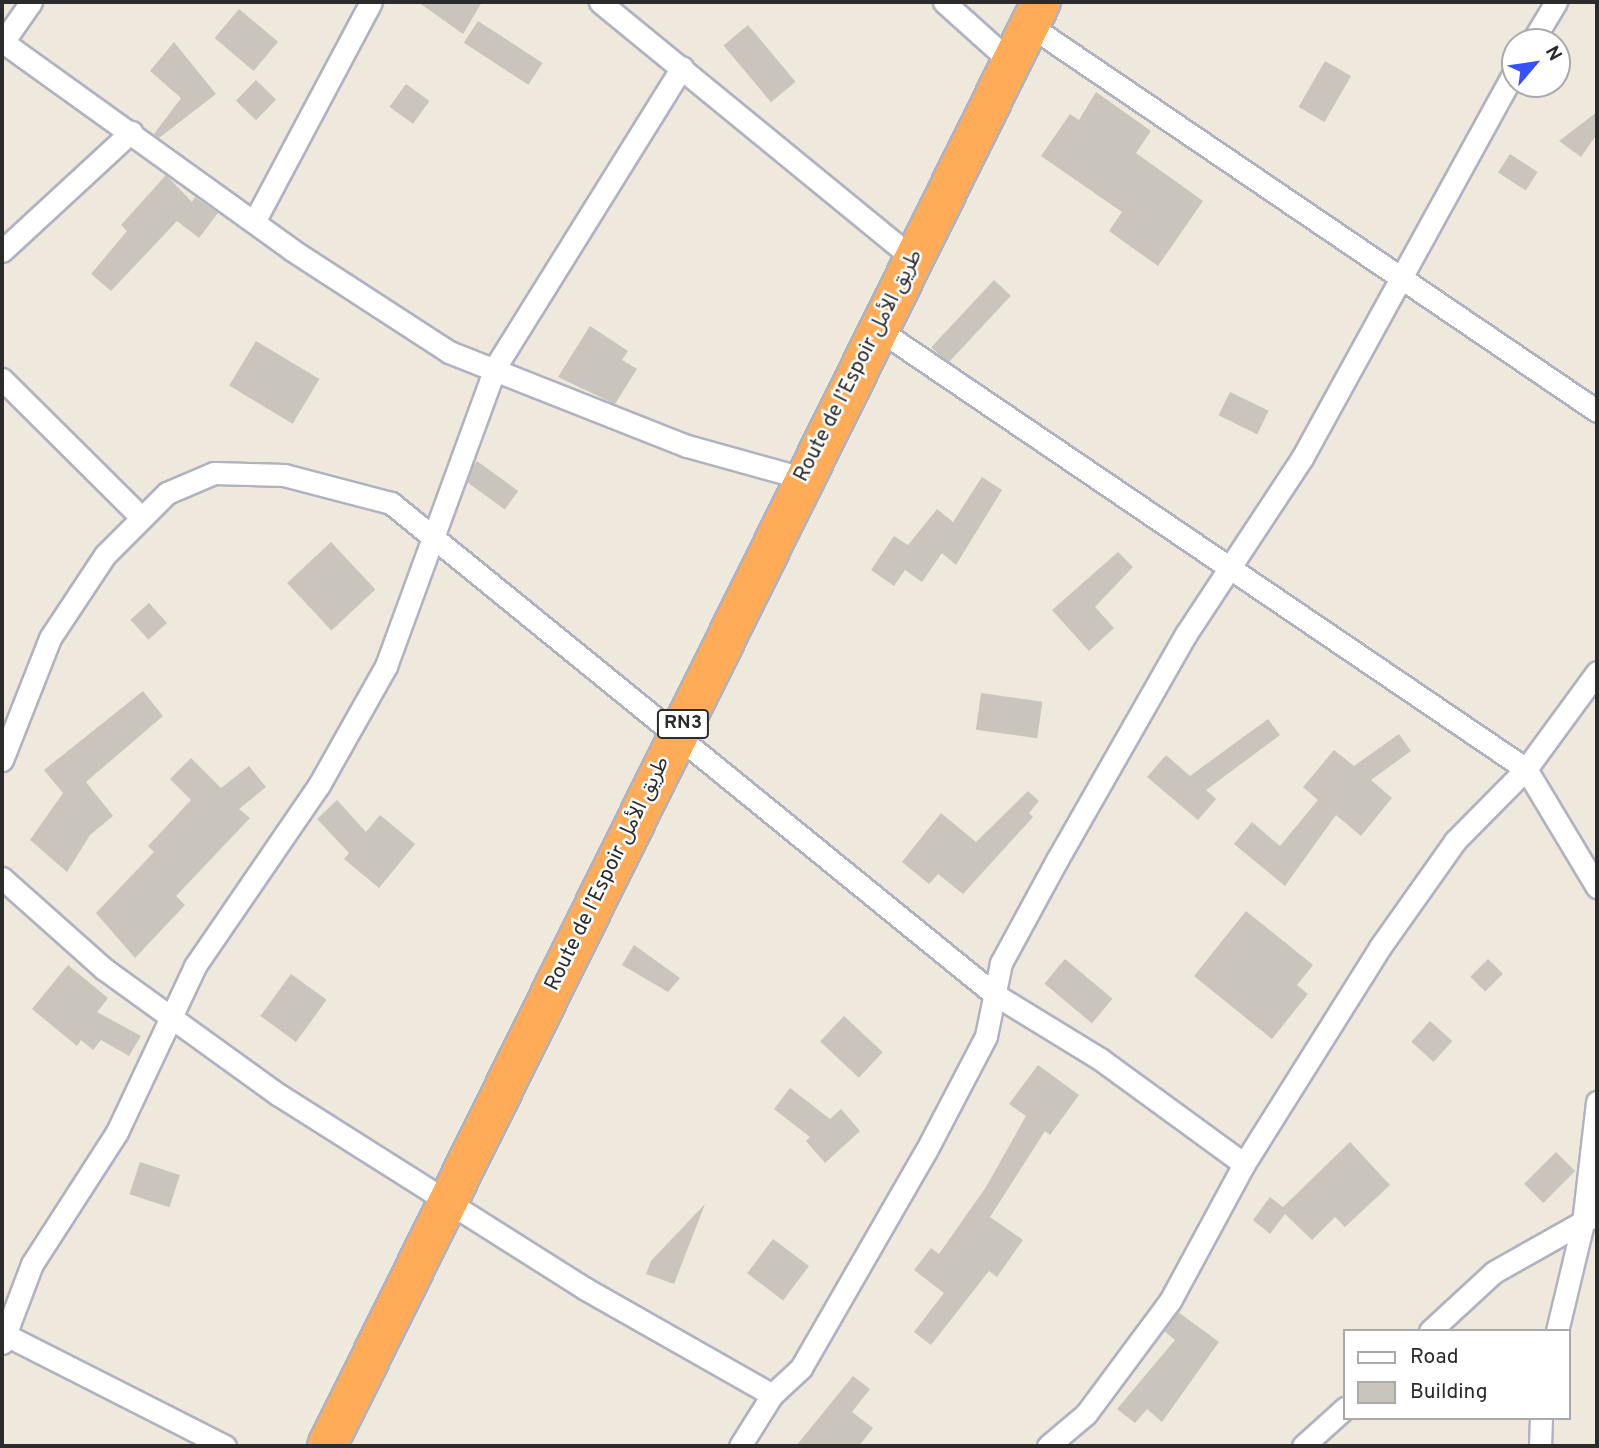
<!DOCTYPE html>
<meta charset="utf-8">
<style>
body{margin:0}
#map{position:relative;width:1599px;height:1448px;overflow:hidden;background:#eee8dd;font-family:Overpass,"Noto Sans Arabic",sans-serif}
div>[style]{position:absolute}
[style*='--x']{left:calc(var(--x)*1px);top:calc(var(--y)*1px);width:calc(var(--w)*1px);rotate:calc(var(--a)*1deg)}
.building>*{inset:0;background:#c9c5bd;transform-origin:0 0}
.roads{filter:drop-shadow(2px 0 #b1b2c0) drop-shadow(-2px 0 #b1b2c0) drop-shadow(0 2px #b1b2c0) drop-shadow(0 -2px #b1b2c0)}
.street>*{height:21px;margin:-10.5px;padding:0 10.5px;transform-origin:10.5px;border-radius:10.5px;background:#fff}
.highway>*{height:38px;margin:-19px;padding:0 19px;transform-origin:19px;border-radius:19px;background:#ffab57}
span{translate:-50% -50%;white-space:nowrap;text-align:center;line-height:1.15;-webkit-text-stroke:5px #fff;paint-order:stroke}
.shield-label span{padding:2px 5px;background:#fff;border:2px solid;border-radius:5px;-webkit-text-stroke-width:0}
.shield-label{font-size:19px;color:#2b2b2b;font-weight:700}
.street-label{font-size:21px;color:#2b2b2b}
.frame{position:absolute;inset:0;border:4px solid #2b2b2b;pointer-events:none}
.legend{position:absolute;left:1343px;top:1329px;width:228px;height:91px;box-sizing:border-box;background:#fff;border:2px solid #aaa;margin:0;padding:9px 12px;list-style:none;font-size:21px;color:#2b2b2b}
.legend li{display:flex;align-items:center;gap:14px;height:35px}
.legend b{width:35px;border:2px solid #aaa}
.north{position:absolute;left:1501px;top:28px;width:70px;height:70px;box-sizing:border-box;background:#fff;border:2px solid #aaa;border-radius:50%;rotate:61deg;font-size:19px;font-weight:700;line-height:28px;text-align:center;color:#2b2b2b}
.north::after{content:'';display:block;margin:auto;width:24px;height:32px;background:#3950ff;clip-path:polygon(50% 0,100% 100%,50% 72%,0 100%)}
</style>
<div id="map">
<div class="building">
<div style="clip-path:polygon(418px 2px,482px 2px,463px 34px)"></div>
<div style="left:239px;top:9px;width:51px;height:38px;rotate:40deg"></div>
<div style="left:478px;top:21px;width:77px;height:26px;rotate:33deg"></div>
<div style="left:748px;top:25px;width:74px;height:32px;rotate:50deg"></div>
<div style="clip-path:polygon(174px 42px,216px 94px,159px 138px,154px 134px,181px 98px,150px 71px)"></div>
<div style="left:1325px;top:61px;width:30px;height:53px;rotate:30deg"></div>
<div style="left:256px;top:80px;width:28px;height:29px;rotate:44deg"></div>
<div style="left:406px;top:84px;width:29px;height:28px;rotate:36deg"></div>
<div style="clip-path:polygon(1096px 92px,1151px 131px,1136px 153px,1203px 201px,1158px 266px,1109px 231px,1122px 212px,1041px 156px,1070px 114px,1079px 120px)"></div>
<div style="clip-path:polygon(1597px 112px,1597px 134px,1581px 157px,1559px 141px)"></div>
<div style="left:1510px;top:154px;width:33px;height:22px;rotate:33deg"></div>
<div style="clip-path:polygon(166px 175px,192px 202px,195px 197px,218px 213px,199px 238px,177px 221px,111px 291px,91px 274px,127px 231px,121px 225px)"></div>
<div style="left:994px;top:280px;width:23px;height:92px;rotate:43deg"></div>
<div style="clip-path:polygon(590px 326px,628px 351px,622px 360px,637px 369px,615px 404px,558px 377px)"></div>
<div style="left:256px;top:341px;width:74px;height:52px;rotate:31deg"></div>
<div style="left:1230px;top:392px;width:43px;height:26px;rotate:26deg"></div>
<div style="left:477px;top:461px;width:51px;height:23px;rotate:36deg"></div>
<div style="clip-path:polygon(982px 477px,1002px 490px,956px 565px,942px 553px,922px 582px,905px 570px,894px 586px,871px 570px,894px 536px,908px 545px,937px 509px,953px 522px)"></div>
<div style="left:331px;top:542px;width:65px;height:60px;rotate:47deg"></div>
<div style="clip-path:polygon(1118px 552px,1133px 567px,1095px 607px,1114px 628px,1089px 651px,1052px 610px)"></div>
<div style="left:149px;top:603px;width:27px;height:25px;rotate:48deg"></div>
<div style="clip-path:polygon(143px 691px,163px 716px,86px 782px,113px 816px,90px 835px,67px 872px,30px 840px,63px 793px,44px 770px)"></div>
<div style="left:981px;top:693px;width:62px;height:37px;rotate:8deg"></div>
<div style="clip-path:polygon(1268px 719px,1280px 735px,1206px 790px,1216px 799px,1198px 820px,1147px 777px,1166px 755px,1190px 776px)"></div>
<div style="clip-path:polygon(1399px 734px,1411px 751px,1371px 780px,1392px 798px,1361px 836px,1336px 815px,1285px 886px,1234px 844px,1252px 822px,1280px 846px,1318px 800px,1303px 787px,1334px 750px,1354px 766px)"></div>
<div style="clip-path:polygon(191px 758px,221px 788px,249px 766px,266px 787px,239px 809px,250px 818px,176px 896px,185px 905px,135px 958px,96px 913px,154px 852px,148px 846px,191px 800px,170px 779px)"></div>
<div style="clip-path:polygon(1028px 791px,1039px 801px,1029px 813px,1033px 817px,963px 894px,938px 874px,929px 884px,902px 862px,941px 813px,976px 842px)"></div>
<div style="clip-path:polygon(337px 800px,366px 832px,380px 815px,415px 844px,379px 888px,344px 859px,349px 853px,317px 819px)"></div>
<div style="clip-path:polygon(1246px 911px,1313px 965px,1297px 985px,1308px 994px,1272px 1039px,1194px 976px)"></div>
<div style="clip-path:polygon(634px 945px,680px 978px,668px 992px,622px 965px)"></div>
<div style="left:1065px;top:959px;width:62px;height:32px;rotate:40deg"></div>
<div style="left:1488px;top:959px;width:21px;height:25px;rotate:45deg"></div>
<div style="clip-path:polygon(68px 965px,108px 998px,97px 1012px,141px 1036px,129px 1056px,101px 1040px,93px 1050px,81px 1040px,77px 1046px,32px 1009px)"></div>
<div style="left:291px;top:974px;width:44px;height:52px;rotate:36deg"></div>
<div style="left:844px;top:1016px;width:53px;height:35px;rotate:43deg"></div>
<div style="left:1430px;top:1021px;width:30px;height:28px;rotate:42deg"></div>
<div style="clip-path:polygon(1038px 1065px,1079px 1095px,1050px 1135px,1045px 1131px,990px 1217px,1023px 1240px,997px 1277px,989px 1271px,931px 1345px,914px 1332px,944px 1293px,914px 1270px,931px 1248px,939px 1254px,986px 1187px,1026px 1116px,1009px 1104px)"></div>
<div style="clip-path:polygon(790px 1088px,830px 1119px,841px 1109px,860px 1131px,825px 1163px,806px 1141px,810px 1137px,774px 1109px)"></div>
<div style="clip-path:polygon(1350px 1142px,1390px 1185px,1345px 1227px,1335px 1217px,1312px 1240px,1285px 1214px,1270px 1234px,1253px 1220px,1270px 1197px,1283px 1207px)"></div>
<div style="left:1556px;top:1152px;width:27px;height:45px;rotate:45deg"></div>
<div style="left:140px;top:1162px;width:42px;height:34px;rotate:18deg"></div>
<div style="clip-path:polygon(705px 1204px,674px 1284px,646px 1274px,651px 1261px)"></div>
<div style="left:773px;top:1239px;width:45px;height:43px;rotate:37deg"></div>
<div style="clip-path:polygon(1178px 1312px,1219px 1342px,1162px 1422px,1147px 1409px,1135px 1423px,1117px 1409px,1175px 1340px,1164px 1331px)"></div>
<div style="clip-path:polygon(853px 1376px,870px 1389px,852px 1412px,873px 1428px,859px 1446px,796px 1446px)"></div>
</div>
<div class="roads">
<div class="street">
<div style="--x:31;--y:2;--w:49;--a:125"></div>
<div style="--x:3;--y:42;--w:356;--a:35.7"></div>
<div style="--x:292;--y:250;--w:187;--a:33"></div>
<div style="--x:449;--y:352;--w:256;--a:21.6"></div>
<div style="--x:687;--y:446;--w:119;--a:15.5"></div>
<div style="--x:600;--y:2;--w:404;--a:39.3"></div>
<div style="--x:944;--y:2;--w:93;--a:41.9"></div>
<div style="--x:1029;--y:25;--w:687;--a:34.2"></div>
<div style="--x:1532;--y:42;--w:47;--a:-59"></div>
<div style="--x:254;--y:222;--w:249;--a:-62"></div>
<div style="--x:2;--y:251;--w:176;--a:-42.7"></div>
<div style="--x:878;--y:329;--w:783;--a:34.18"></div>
<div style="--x:1526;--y:769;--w:138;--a:59"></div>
<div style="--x:2;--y:379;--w:197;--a:44.8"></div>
<div style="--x:2;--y:760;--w:131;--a:-68.5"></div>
<div style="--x:50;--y:638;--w:100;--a:-56.5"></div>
<div style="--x:105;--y:555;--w:88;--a:-45"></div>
<div style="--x:167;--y:493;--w:51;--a:-23.1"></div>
<div style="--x:214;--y:473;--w:70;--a:1.6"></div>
<div style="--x:284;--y:475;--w:111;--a:14.7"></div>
<div style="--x:391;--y:503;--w:778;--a:39.15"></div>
<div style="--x:994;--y:994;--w:124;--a:31.5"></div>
<div style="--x:1100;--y:1059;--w:178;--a:36.1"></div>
<div style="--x:2;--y:878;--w:137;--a:41.7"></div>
<div style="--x:104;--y:969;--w:216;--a:35.8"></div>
<div style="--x:279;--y:1095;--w:361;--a:32.3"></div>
<div style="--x:584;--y:1288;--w:216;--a:29.6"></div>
<div style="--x:1430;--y:1331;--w:87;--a:-42.7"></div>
<div style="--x:1494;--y:1272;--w:110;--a:-29.4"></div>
<div style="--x:1557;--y:1331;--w:111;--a:-76.5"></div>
<div style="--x:1583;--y:1223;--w:122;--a:-83.4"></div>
<div style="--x:2;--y:1333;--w:250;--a:26.9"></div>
<div style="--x:2;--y:1343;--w:85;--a:-69.2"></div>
<div style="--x:32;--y:1264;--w:157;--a:-57.2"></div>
<div style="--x:117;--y:1132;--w:183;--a:-64.8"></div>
<div style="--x:195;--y:966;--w:219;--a:-55.6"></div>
<div style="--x:319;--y:785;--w:137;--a:-60.6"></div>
<div style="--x:386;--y:666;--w:320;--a:-69.9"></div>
<div style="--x:496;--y:366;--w:352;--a:-58.1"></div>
<div style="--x:740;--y:1446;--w:60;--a:-57.9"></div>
<div style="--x:772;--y:1395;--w:40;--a:-43"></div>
<div style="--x:801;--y:1368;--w:250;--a:-60.1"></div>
<div style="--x:926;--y:1151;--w:130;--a:-62.4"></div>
<div style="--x:986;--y:1036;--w:75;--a:-78.4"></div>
<div style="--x:1001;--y:963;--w:117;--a:-61.5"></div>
<div style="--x:1057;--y:860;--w:260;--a:-60.3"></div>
<div style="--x:1186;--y:634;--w:211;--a:-56.6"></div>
<div style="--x:1302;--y:458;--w:442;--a:-61.2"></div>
<div style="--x:1048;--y:1446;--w:50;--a:-40.1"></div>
<div style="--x:1086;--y:1414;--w:141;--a:-53.4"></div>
<div style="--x:1170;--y:1301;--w:156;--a:-61.6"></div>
<div style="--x:1244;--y:1164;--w:256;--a:-57.9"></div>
<div style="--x:1380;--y:947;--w:130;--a:-54.7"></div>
<div style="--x:1455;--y:841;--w:101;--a:-45.4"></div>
<div style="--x:1526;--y:769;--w:120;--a:-53.8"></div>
<div style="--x:1303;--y:1446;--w:57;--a:-42.1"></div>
<div style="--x:1540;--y:1446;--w:28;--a:-88"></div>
</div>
<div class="highway">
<div style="--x:327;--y:1446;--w:1611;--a:-63.69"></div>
</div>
</div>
<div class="shield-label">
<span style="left:683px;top:724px">RN3</span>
</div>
<div class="street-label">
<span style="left:859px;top:366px;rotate:-63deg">Route de l’Espoir طريق الأمل</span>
<span style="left:608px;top:874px;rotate:-64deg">Route de l’Espoir طريق الأمل</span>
</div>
<div class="frame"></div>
<ul class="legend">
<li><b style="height:9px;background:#fff"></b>Road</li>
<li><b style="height:19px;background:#c9c5bd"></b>Building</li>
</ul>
<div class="north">N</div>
</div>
